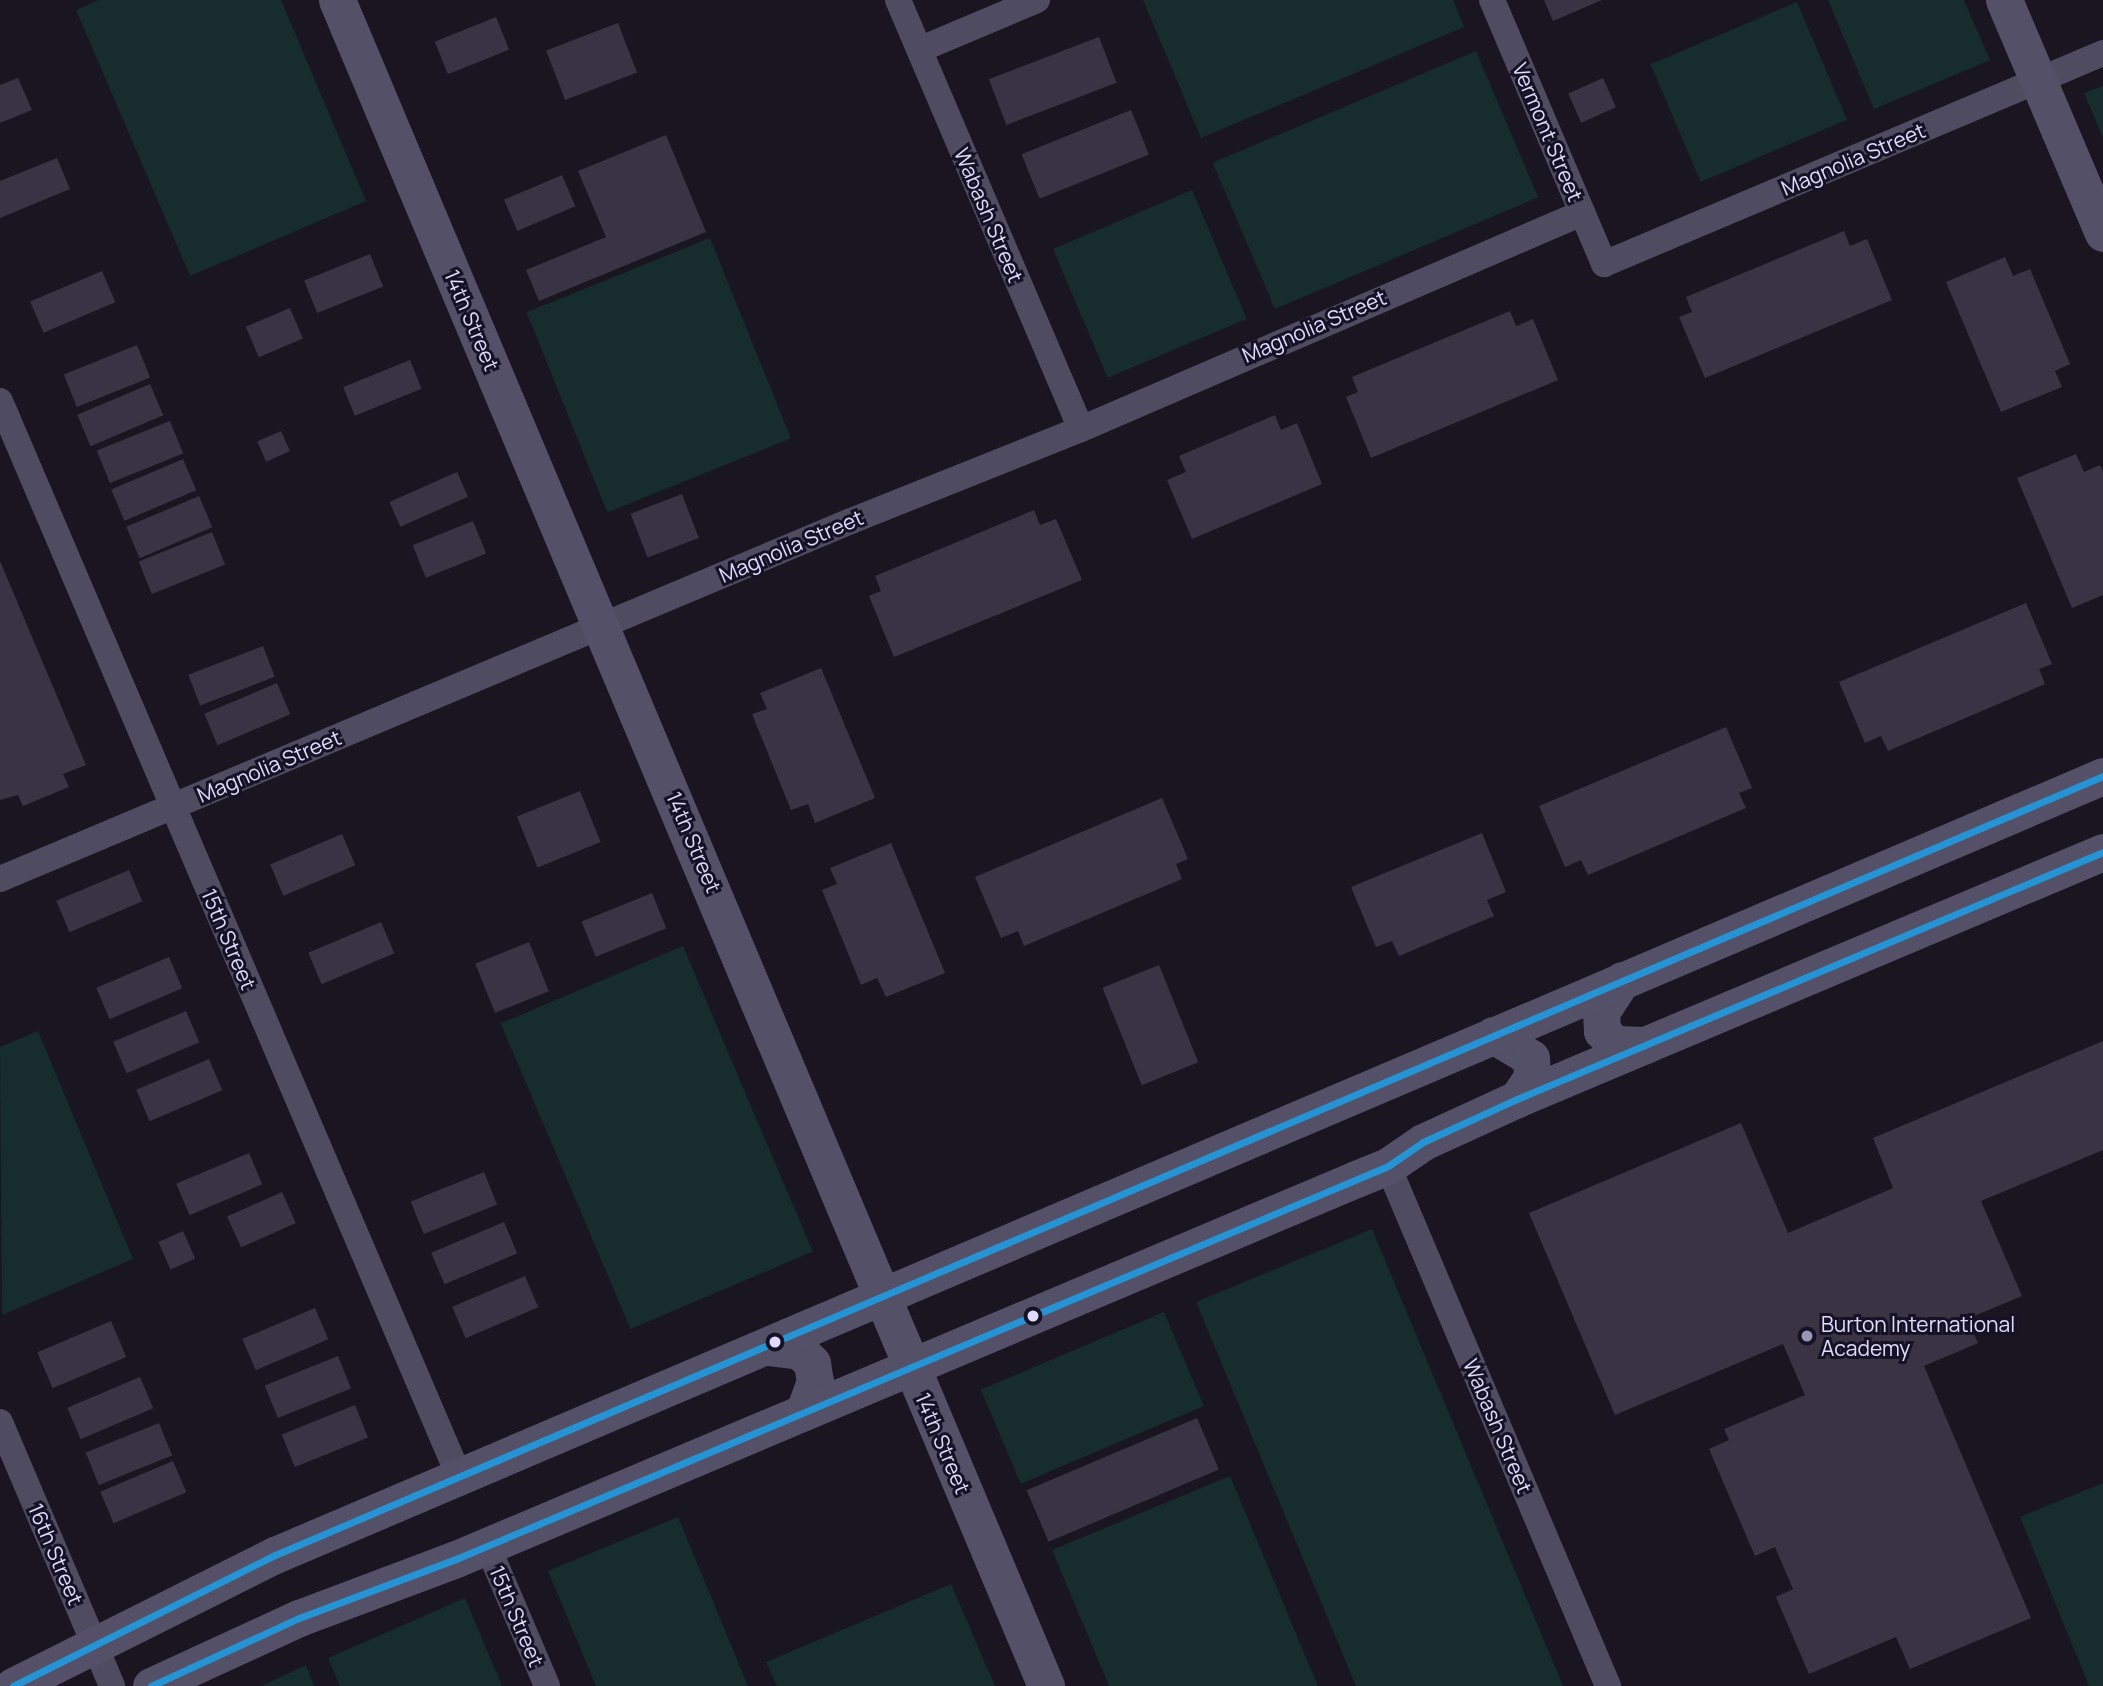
<!DOCTYPE html>
<style>
body{margin:0}
#map{position:relative;width:2103px;height:1686px;overflow:hidden;background:#191622;font-family:Manrope,sans-serif}
div>[style]{position:absolute}
[style*='--x']{left:calc(var(--x)*1px);top:calc(var(--y)*1px);width:calc(var(--w)*1px);rotate:calc(var(--a)*1deg)}
.green>*{inset:0;background:#162c2d;transform-origin:0 0}
.building>*{inset:0;background:#383444;transform-origin:0 0}
.street>*{height:26px;margin:-13px;padding:0 13px;transform-origin:13px;border-radius:13px;background:#4f4c61}
.secondary>*{height:37px;margin:-18.5px;padding:0 18.5px;transform-origin:18.5px;border-radius:18.5px;background:#535068}
.bus-1>*{height:7px;margin:-3.5px;padding:0 3.5px;transform-origin:3.5px;border-radius:3.5px;background:#2693d4}
.dots>*{width:19px;height:19px;translate:-50% -50%;box-sizing:border-box;border:4px solid #161226;border-radius:50%}
span{translate:-50% -50%;white-space:nowrap;text-align:center;line-height:1.15;-webkit-text-stroke:6px #161226;paint-order:stroke}
.street-label{font-size:21px;color:#e0dafc}
.poi-label{font-size:21px;color:#e0dafc}
.left{translate:0 -50%;text-align:left}
</style>
<div id="map">
<div class="green">
<div style="clip-path:polygon(99px 0,281px 0,366px 201px,190px 276px,76px 10px)"></div>
<div style="clip-path:polygon(1143px 0,1453px 0,1464px 27px,1201px 138px)"></div>
<div style="clip-path:polygon(1828px 0,1964px 0,1990px 60px,1874px 109px)"></div>
<div style="left:1797px;top:2px;width:128px;height:159px;rotate:67deg"></div>
<div style="left:1476px;top:51px;width:159px;height:286px;rotate:67deg"></div>
<div style="clip-path:polygon(2103px 86px,2103px 138px,2084px 93px)"></div>
<div style="left:1192px;top:190px;width:140px;height:151px;rotate:67deg"></div>
<div style="left:710px;top:238px;width:216px;height:198px;rotate:68deg"></div>
<div style="left:683px;top:946px;width:332px;height:198px;rotate:67deg"></div>
<div style="clip-path:polygon(38px 1031px,133px 1259px,2px 1315px,0 1047px)"></div>
<div style="clip-path:polygon(1372px 1229px,1563px 1686px,1356px 1686px,1196px 1302px)"></div>
<div style="left:1164px;top:1312px;width:102px;height:199px;rotate:67deg"></div>
<div style="clip-path:polygon(1230px 1476px,1318px 1686px,1109px 1686px,1052px 1550px)"></div>
<div style="clip-path:polygon(2103px 1483px,2103px 1686px,2089px 1686px,2020px 1517px)"></div>
<div style="clip-path:polygon(678px 1517px,748px 1686px,596px 1686px,548px 1571px)"></div>
<div style="clip-path:polygon(951px 1584px,995px 1686px,777px 1686px,766px 1662px)"></div>
<div style="clip-path:polygon(465px 1598px,502px 1686px,340px 1686px,328px 1658px)"></div>
<div style="clip-path:polygon(306px 1665px,314px 1686px,262px 1686px)"></div>
</div>
<div class="building">
<div style="clip-path:polygon(1544px 0,1602px 0,1553px 21px)"></div>
<div style="left:496px;top:17px;width:35px;height:66px;rotate:68deg"></div>
<div style="left:618px;top:23px;width:53px;height:77px;rotate:69deg"></div>
<div style="left:1099px;top:37px;width:49px;height:118px;rotate:69deg"></div>
<div style="clip-path:polygon(18px 78px,32px 110px,0 123px,0 85px)"></div>
<div style="left:1603px;top:78px;width:32px;height:38px;rotate:66deg"></div>
<div style="left:1131px;top:110px;width:48px;height:118px;rotate:68deg"></div>
<div style="clip-path:polygon(666px 135px,706px 232px,539px 301px,526px 270px,606px 237px,578px 171px)"></div>
<div style="clip-path:polygon(57px 158px,70px 189px,0 218px,0 181px)"></div>
<div style="left:562px;top:175px;width:34px;height:63px;rotate:67deg"></div>
<div style="clip-path:polygon(1844px 231px,1850px 246px,1867px 239px,1892px 300px,1705px 378px,1679px 317px,1692px 312px,1686px 297px)"></div>
<div style="left:370px;top:254px;width:35px;height:71px;rotate:68deg"></div>
<div style="clip-path:polygon(2005px 257px,2013px 276px,2030px 269px,2070px 364px,2055px 371px,2062px 387px,2001px 412px,1946px 282px)"></div>
<div style="left:102px;top:271px;width:34px;height:78px;rotate:67deg"></div>
<div style="left:290px;top:308px;width:33px;height:48px;rotate:67deg"></div>
<div style="clip-path:polygon(1510px 311px,1516px 326px,1533px 319px,1558px 380px,1371px 458px,1346px 397px,1358px 392px,1352px 377px)"></div>
<div style="left:137px;top:345px;width:35px;height:79px;rotate:68deg"></div>
<div style="left:410px;top:360px;width:31px;height:72px;rotate:68deg"></div>
<div style="left:150px;top:384px;width:34px;height:79px;rotate:67deg"></div>
<div style="clip-path:polygon(1275px 415px,1281px 430px,1297px 423px,1322px 484px,1192px 539px,1167px 480px,1186px 472px,1179px 456px)"></div>
<div style="left:170px;top:421px;width:35px;height:79px;rotate:68deg"></div>
<div style="left:281px;top:431px;width:22px;height:26px;rotate:66deg"></div>
<div style="clip-path:polygon(2076px 454px,2084px 472px,2100px 465px,2103px 472px,2103px 595px,2072px 608px,2017px 478px)"></div>
<div style="left:183px;top:459px;width:34px;height:78px;rotate:67deg"></div>
<div style="left:457px;top:472px;width:27px;height:74px;rotate:66deg"></div>
<div style="left:682px;top:494px;width:47px;height:55px;rotate:69deg"></div>
<div style="left:199px;top:496px;width:34px;height:79px;rotate:67deg"></div>
<div style="clip-path:polygon(1034px 510px,1040px 525px,1056px 519px,1082px 580px,894px 657px,869px 596px,881px 591px,875px 576px)"></div>
<div style="left:473px;top:521px;width:35px;height:65px;rotate:68deg"></div>
<div style="left:212px;top:532px;width:35px;height:79px;rotate:68deg"></div>
<div style="clip-path:polygon(0 561px,86px 765px,63px 774px,69px 787px,23px 806px,18px 795px,0 800px)"></div>
<div style="clip-path:polygon(2026px 603px,2052px 664px,2039px 669px,2045px 684px,1888px 751px,1881px 736px,1865px 743px,1839px 682px)"></div>
<div style="left:263px;top:646px;width:33px;height:80px;rotate:69deg"></div>
<div style="clip-path:polygon(821px 668px,875px 798px,815px 823px,808px 804px,791px 810px,752px 714px,767px 709px,760px 693px)"></div>
<div style="left:277px;top:683px;width:34px;height:79px;rotate:67deg"></div>
<div style="clip-path:polygon(1726px 727px,1752px 788px,1739px 793px,1746px 808px,1588px 875px,1581px 860px,1565px 867px,1539px 806px)"></div>
<div style="left:580px;top:791px;width:55px;height:68px;rotate:68deg"></div>
<div style="clip-path:polygon(1162px 798px,1188px 859px,1176px 864px,1182px 879px,1024px 946px,1018px 931px,1001px 938px,975px 877px)"></div>
<div style="clip-path:polygon(1482px 833px,1506px 892px,1487px 900px,1494px 916px,1399px 956px,1392px 941px,1376px 947px,1351px 887px)"></div>
<div style="left:342px;top:834px;width:34px;height:78px;rotate:67deg"></div>
<div style="clip-path:polygon(891px 843px,945px 973px,886px 997px,877px 978px,861px 985px,822px 890px,837px 884px,830px 868px)"></div>
<div style="left:129px;top:870px;width:34px;height:79px;rotate:67deg"></div>
<div style="left:652px;top:893px;width:38px;height:76px;rotate:68deg"></div>
<div style="left:381px;top:922px;width:34px;height:79px;rotate:67deg"></div>
<div style="left:529px;top:942px;width:53px;height:58px;rotate:68deg"></div>
<div style="left:169px;top:957px;width:34px;height:79px;rotate:67deg"></div>
<div style="left:1159px;top:965px;width:105px;height:61px;rotate:68deg"></div>
<div style="left:186px;top:1011px;width:34px;height:79px;rotate:67deg"></div>
<div style="clip-path:polygon(2103px 1041px,2103px 1150px,1981px 1201px,2022px 1296px,1967px 1319px,1978px 1343px,1924px 1366px,2031px 1618px,1910px 1669px,1896px 1637px,1809px 1674px,1776px 1597px,1793px 1589px,1775px 1547px,1755px 1556px,1709px 1449px,1729px 1440px,1724px 1429px,1805px 1395px,1783px 1344px,1615px 1415px,1529px 1213px,1741px 1123px,1788px 1233px,1893px 1188px,1873px 1138px)"></div>
<div style="left:209px;top:1059px;width:34px;height:79px;rotate:67deg"></div>
<div style="left:249px;top:1153px;width:34px;height:79px;rotate:67deg"></div>
<div style="left:484px;top:1172px;width:35px;height:79px;rotate:68deg"></div>
<div style="left:282px;top:1192px;width:34px;height:60px;rotate:66deg"></div>
<div style="left:504px;top:1222px;width:34px;height:79px;rotate:67deg"></div>
<div style="left:183px;top:1231px;width:30px;height:27px;rotate:66deg"></div>
<div style="left:525px;top:1276px;width:34px;height:79px;rotate:67deg"></div>
<div style="left:315px;top:1308px;width:34px;height:79px;rotate:67deg"></div>
<div style="left:111px;top:1321px;width:39px;height:80px;rotate:67deg"></div>
<div style="left:338px;top:1356px;width:35px;height:79px;rotate:68deg"></div>
<div style="left:140px;top:1377px;width:34px;height:79px;rotate:67deg"></div>
<div style="left:355px;top:1405px;width:35px;height:79px;rotate:68deg"></div>
<div style="left:1197px;top:1418px;width:56px;height:185px;rotate:67deg"></div>
<div style="left:159px;top:1423px;width:35px;height:79px;rotate:68deg"></div>
<div style="left:173px;top:1461px;width:34px;height:79px;rotate:67deg"></div>
</div>
<div class="street">
<div style="--x:898;--y:0;--w:466;--a:66.9"></div>
<div style="--x:1492;--y:0;--w:287;--a:67"></div>
<div style="--x:1604;--y:264;--w:542;--a:-22.92"></div>
<div style="--x:921;--y:49;--w:126;--a:-22.9"></div>
<div style="--x:0;--y:401;--w:1169;--a:66.88"></div>
<div style="--x:0;--y:879;--w:923;--a:-22.82"></div>
<div style="--x:851;--y:521;--w:248;--a:-21.8"></div>
<div style="--x:1081;--y:429;--w:546;--a:-23.32"></div>
<div style="--x:1388;--y:1166;--w:565;--a:67.07"></div>
<div style="--x:0;--y:1422;--w:287;--a:67"></div>
<div style="--x:487;--y:1545;--w:153;--a:66.9"></div>
</div>
<div class="secondary">
<div style="--x:337;--y:0;--w:1829;--a:67.19"></div>
<div style="--x:2004;--y:0;--w:253;--a:67"></div>
<div style="--x:1622;--y:980;--w:38;--a:123"></div>
<div style="--x:1601;--y:1012;--w:19;--a:87"></div>
<div style="--x:1602;--y:1031;--w:18;--a:45"></div>
<div style="--x:1615;--y:1044;--w:30;--a:2"></div>
<div style="--x:1493;--y:1035;--w:44;--a:31.2"></div>
<div style="--x:1531;--y:1058;--w:19;--a:87"></div>
<div style="--x:1532;--y:1077;--w:27;--a:124"></div>
<div style="--x:768;--y:1347;--w:32;--a:7"></div>
<div style="--x:800;--y:1351;--w:17;--a:45"></div>
<div style="--x:812;--y:1363;--w:18;--a:81"></div>
<div style="--x:815;--y:1381;--w:33;--a:110"></div>
<div style="--x:13;--y:1686;--w:293;--a:-26.6"></div>
<div style="--x:275;--y:1555;--w:1987;--a:-23.08"></div>
<div style="--x:151;--y:1686;--w:163;--a:-24.7"></div>
<div style="--x:299;--y:1618;--w:168;--a:-20.6"></div>
<div style="--x:456;--y:1559;--w:977;--a:-22.89"></div>
<div style="--x:1356;--y:1179;--w:35;--a:-22"></div>
<div style="--x:1388;--y:1166;--w:42;--a:-34.4"></div>
<div style="--x:1423;--y:1142;--w:103;--a:-24.6"></div>
<div style="--x:1517;--y:1099;--w:636;--a:-22.86"></div>
</div>
<div class="bus-1">
<div style="--x:13;--y:1686;--w:293;--a:-26.6"></div>
<div style="--x:275;--y:1555;--w:1987;--a:-23.08"></div>
<div style="--x:151;--y:1686;--w:163;--a:-24.7"></div>
<div style="--x:299;--y:1618;--w:168;--a:-20.6"></div>
<div style="--x:456;--y:1559;--w:1011;--a:-22.86"></div>
<div style="--x:1388;--y:1166;--w:42;--a:-34.4"></div>
<div style="--x:1423;--y:1142;--w:103;--a:-24.6"></div>
<div style="--x:1517;--y:1099;--w:636;--a:-22.86"></div>
</div>
<div class="dots">
<div style="left:1033px;top:1316px;background:#e0dafc"></div>
<div style="left:1807px;top:1336px;background:#9a95b0"></div>
<div style="left:775px;top:1342px;background:#e0dafc"></div>
</div>
<div class="street-label">
<span style="left:1548px;top:132px;rotate:67deg">Vermont Street</span>
<span style="left:1853px;top:159px;rotate:-23deg">Magnolia Street</span>
<span style="left:989px;top:215px;rotate:67deg">Wabash Street</span>
<span style="left:472px;top:320px;rotate:67deg">14th Street</span>
<span style="left:1314px;top:326px;rotate:-23deg">Magnolia Street</span>
<span style="left:791px;top:546px;rotate:-23deg">Magnolia Street</span>
<span style="left:269px;top:766px;rotate:-23deg">Magnolia Street</span>
<span style="left:694px;top:842px;rotate:67deg">14th Street</span>
<span style="left:229px;top:939px;rotate:67deg">15th Street</span>
<span style="left:1498px;top:1426px;rotate:67deg">Wabash Street</span>
<span style="left:943px;top:1443px;rotate:67deg">14th Street</span>
<span style="left:56px;top:1554px;rotate:67deg">16th Street</span>
<span style="left:517px;top:1616px;rotate:67deg">15th Street</span>
</div>
<div class="poi-label">
<span class="left" style="left:1821px;top:1336px">Burton International<br>Academy</span>
</div>
</div>
